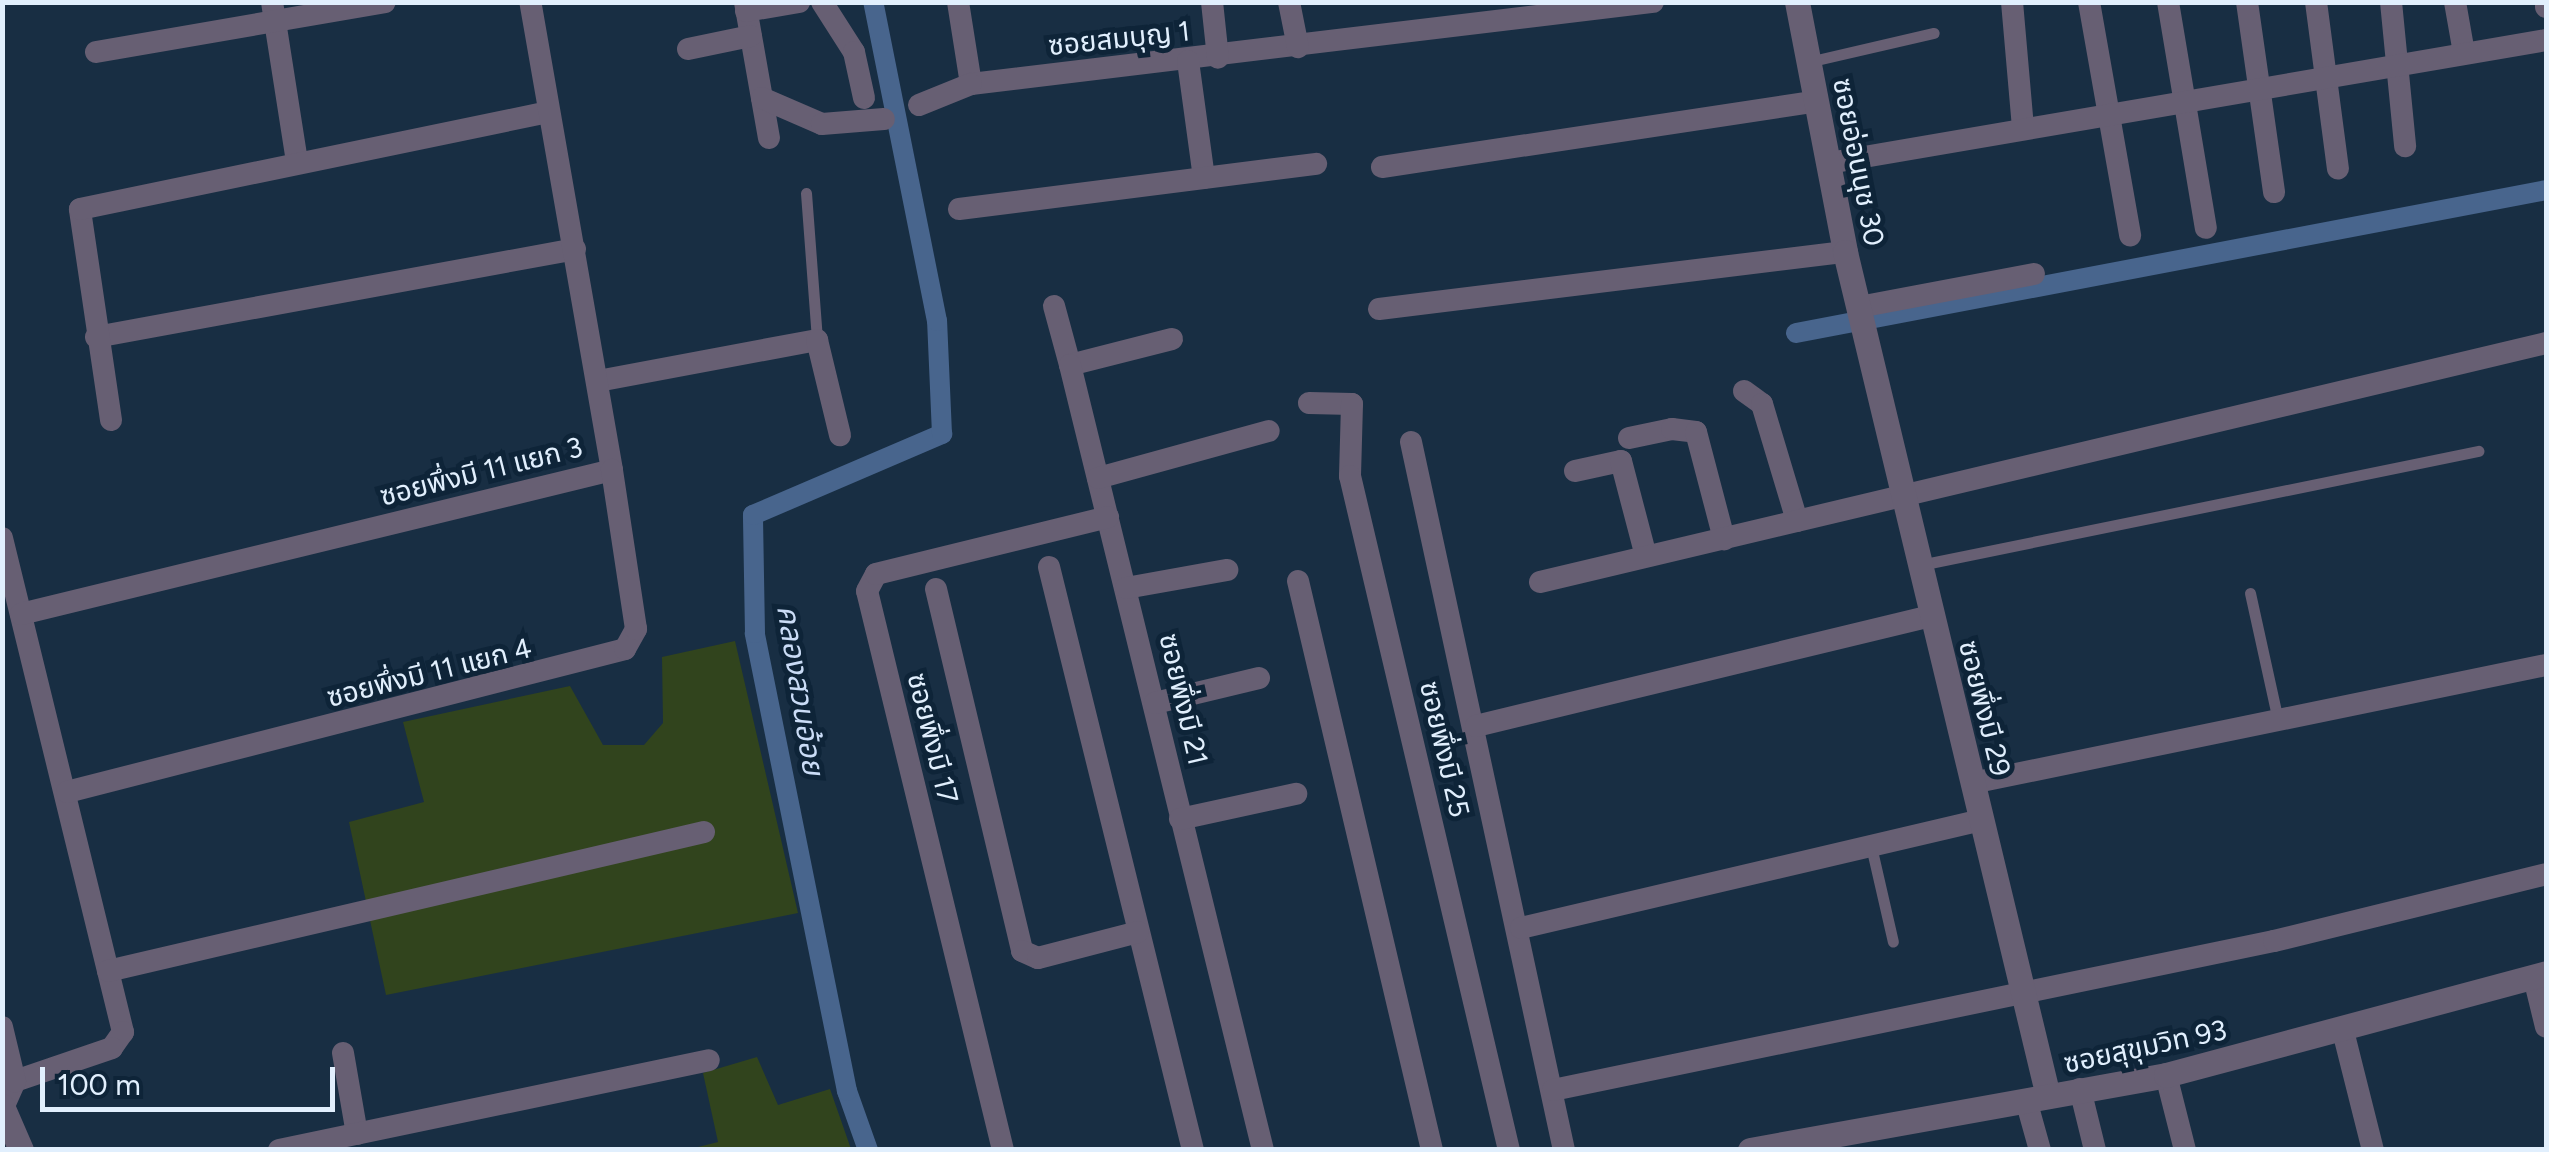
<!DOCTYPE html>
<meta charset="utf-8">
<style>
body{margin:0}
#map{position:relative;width:2549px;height:1152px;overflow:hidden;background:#182e43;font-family:Figtree,"Noto Sans Thai",sans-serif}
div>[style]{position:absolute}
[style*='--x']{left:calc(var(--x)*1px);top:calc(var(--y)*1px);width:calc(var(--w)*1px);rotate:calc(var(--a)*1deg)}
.green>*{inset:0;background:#31441d}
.canal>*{height:20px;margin:-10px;padding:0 10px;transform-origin:10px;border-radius:10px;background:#48658d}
.service>*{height:11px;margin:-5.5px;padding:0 5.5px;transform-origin:5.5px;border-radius:5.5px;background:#675f73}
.minor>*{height:22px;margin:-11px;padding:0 11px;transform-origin:11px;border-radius:11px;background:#675f73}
.tertiary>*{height:25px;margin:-12.5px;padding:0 12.5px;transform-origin:12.5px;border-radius:12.5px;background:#675f73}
span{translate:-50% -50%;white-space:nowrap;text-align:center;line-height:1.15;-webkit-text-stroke:10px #0e2438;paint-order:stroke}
.street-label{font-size:28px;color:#e1effd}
.water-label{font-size:30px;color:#cadcf6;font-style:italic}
.frame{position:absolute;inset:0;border:5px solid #e1effd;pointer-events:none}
.scale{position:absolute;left:40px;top:1067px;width:295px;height:45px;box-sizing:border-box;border:5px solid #e1effd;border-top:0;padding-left:12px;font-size:30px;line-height:35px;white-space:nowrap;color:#e1effd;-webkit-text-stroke:8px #0e2438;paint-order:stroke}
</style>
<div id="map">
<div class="green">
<div style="clip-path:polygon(735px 641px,798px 913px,386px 995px,349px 822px,424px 802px,403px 722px,570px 686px,603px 745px,644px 745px,663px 723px,662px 657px)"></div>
<div style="clip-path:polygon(757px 1057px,778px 1105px,830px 1089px,851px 1149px,686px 1150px,718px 1142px,703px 1073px)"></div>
</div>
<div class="canal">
<div style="--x:1796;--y:333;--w:764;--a:-10.79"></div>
<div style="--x:868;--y:1150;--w:63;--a:-109.6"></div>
<div style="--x:847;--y:1091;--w:467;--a:-101.4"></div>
<div style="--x:755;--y:633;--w:118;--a:-91"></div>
<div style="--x:753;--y:515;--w:206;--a:-23.2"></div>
<div style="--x:942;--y:434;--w:113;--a:-92.5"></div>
<div style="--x:937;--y:321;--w:325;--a:-101.3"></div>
</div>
<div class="service">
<div style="--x:1808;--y:62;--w:129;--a:-13"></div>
<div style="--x:806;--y:193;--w:147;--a:85.7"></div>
<div style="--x:1920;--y:565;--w:570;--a:-11.55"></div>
<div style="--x:2250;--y:593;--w:130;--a:77.6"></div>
<div style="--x:1871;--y:846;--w:98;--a:77.1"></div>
</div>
<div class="minor">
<div style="--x:272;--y:2;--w:162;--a:81.1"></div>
<div style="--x:745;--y:2;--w:138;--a:80"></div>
<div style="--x:822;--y:2;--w:59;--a:57.4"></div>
<div style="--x:854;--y:52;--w:47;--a:77.7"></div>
<div style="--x:958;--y:2;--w:83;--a:81"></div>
<div style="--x:971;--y:84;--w:687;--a:-6.86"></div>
<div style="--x:1212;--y:2;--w:56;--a:83.9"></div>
<div style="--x:1289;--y:2;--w:46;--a:78.7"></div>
<div style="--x:2012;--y:2;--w:127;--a:85"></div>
<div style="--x:2089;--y:2;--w:237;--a:80"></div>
<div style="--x:2168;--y:2;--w:229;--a:80.5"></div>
<div style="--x:2247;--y:2;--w:192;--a:81.9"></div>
<div style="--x:2316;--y:2;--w:168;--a:82.5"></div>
<div style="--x:2391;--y:2;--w:145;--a:84.4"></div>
<div style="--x:2455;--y:2;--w:52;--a:80"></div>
<div style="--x:2546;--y:2;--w:5;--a:90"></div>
<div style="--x:746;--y:11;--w:54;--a:-9.6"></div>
<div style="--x:688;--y:49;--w:64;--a:-11.7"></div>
<div style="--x:96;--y:52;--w:293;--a:-9.8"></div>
<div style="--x:1188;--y:61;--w:118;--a:82.2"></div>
<div style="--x:762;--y:98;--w:65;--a:23.4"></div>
<div style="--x:822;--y:124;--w:62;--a:-4.6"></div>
<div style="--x:919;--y:105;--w:56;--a:-22"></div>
<div style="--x:1829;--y:163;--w:727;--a:-9.73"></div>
<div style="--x:1382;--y:167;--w:439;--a:-8.6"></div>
<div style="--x:959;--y:209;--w:360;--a:-7.2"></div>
<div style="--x:1054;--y:306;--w:61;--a:74.8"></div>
<div style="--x:1859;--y:307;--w:178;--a:-10.7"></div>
<div style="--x:1379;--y:309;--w:469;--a:-7"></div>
<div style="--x:96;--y:337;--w:487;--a:-10.4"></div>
<div style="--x:1172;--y:339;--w:105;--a:165.7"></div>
<div style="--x:1070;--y:365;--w:808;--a:76.19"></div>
<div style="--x:598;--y:381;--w:223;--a:-10.6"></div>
<div style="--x:817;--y:340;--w:98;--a:76.4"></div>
<div style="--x:1744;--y:391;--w:22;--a:36"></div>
<div style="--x:1762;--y:404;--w:122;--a:73.3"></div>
<div style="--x:1309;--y:403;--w:43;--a:1.3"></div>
<div style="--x:1352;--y:404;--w:72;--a:91.6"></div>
<div style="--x:1350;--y:476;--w:693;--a:76.73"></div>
<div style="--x:111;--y:420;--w:213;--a:-98.4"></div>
<div style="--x:80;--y:209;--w:477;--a:-11.7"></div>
<div style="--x:1629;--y:438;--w:44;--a:-11.8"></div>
<div style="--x:1672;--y:429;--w:24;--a:7"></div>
<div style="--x:1696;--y:432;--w:111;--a:75.3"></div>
<div style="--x:1411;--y:442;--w:724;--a:77.81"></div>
<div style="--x:1575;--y:471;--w:47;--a:-12.3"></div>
<div style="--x:1621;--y:461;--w:98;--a:75.3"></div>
<div style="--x:1098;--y:478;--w:177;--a:-15.4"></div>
<div style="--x:2;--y:538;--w:509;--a:76.24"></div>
<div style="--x:123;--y:1032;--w:19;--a:125"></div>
<div style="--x:112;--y:1048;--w:102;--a:161.2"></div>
<div style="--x:15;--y:1081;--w:27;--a:114"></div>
<div style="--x:1049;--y:567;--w:601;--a:76.13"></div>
<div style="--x:1298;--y:581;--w:585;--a:76.75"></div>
<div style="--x:1540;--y:582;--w:1034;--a:-13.36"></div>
<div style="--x:1126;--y:588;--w:103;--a:-10.1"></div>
<div style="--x:936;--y:589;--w:372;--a:76.6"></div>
<div style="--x:1022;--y:951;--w:17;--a:24"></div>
<div style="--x:1038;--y:958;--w:103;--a:-14.6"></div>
<div style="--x:21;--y:614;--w:608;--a:-13.69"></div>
<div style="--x:612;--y:470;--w:475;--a:-99.9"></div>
<div style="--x:1155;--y:703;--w:107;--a:-13.5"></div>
<div style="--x:1476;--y:726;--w:469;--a:-13.6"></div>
<div style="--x:1972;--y:783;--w:586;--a:-11.62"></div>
<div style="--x:67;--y:792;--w:576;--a:-14.37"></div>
<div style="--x:625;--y:649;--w:23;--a:-61"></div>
<div style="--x:636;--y:629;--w:161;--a:-98.6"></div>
<div style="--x:1180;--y:819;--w:119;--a:-12.2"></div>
<div style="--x:1521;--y:928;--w:473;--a:-13.2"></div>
<div style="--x:108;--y:971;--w:612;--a:-13.13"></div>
<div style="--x:2534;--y:978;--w:50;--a:76.2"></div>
<div style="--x:2;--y:1027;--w:56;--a:76.5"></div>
<div style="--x:2343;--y:1031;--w:123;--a:75.9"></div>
<div style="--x:343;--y:1053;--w:82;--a:80.2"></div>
<div style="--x:2166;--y:1075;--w:77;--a:75.8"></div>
<div style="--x:2080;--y:1089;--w:63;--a:76.2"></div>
<div style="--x:1553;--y:1090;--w:736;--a:-11.68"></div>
<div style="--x:2274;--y:941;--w:280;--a:-13.8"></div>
<div style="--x:2026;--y:1100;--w:52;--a:74.4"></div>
<div style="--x:279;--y:1150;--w:439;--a:-11.8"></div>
<div style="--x:1003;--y:1150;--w:575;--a:-103.67"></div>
<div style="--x:867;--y:591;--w:19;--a:-62"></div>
<div style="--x:876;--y:574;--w:239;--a:-13.8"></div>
</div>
<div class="tertiary">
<div style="--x:1797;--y:2;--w:255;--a:79.1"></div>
<div style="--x:1845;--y:252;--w:868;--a:76.48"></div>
<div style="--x:2;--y:1106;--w:48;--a:66.6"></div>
<div style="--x:1750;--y:1150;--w:423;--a:-10.2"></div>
<div style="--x:2166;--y:1075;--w:393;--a:-15"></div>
</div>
<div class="street-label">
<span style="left:1119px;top:38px;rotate:-6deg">ซอยสมบุญ 1</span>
<span style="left:1859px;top:162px;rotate:79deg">ซอยอ่อนนุช 30</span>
<span style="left:481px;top:471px;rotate:-14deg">ซอยพึ่งมี 11 แยก 3</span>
<span style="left:429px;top:672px;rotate:-14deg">ซอยพึ่งมี 11 แยก 4</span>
<span style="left:1184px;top:699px;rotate:77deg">ซอยพึ่งมี 21</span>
<span style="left:1985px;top:708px;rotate:76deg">ซอยพึ่งมี 29</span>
<span style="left:933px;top:738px;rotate:76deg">ซอยพึ่งมี 17</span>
<span style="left:1445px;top:749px;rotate:77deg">ซอยพึ่งมี 25</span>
<span style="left:2145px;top:1046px;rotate:-12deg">ซอยสุขุมวิท 93</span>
</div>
<div class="water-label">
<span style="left:800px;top:690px;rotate:81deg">คลองสวนอ้อย</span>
</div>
<div class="frame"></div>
<div class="scale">100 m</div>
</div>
